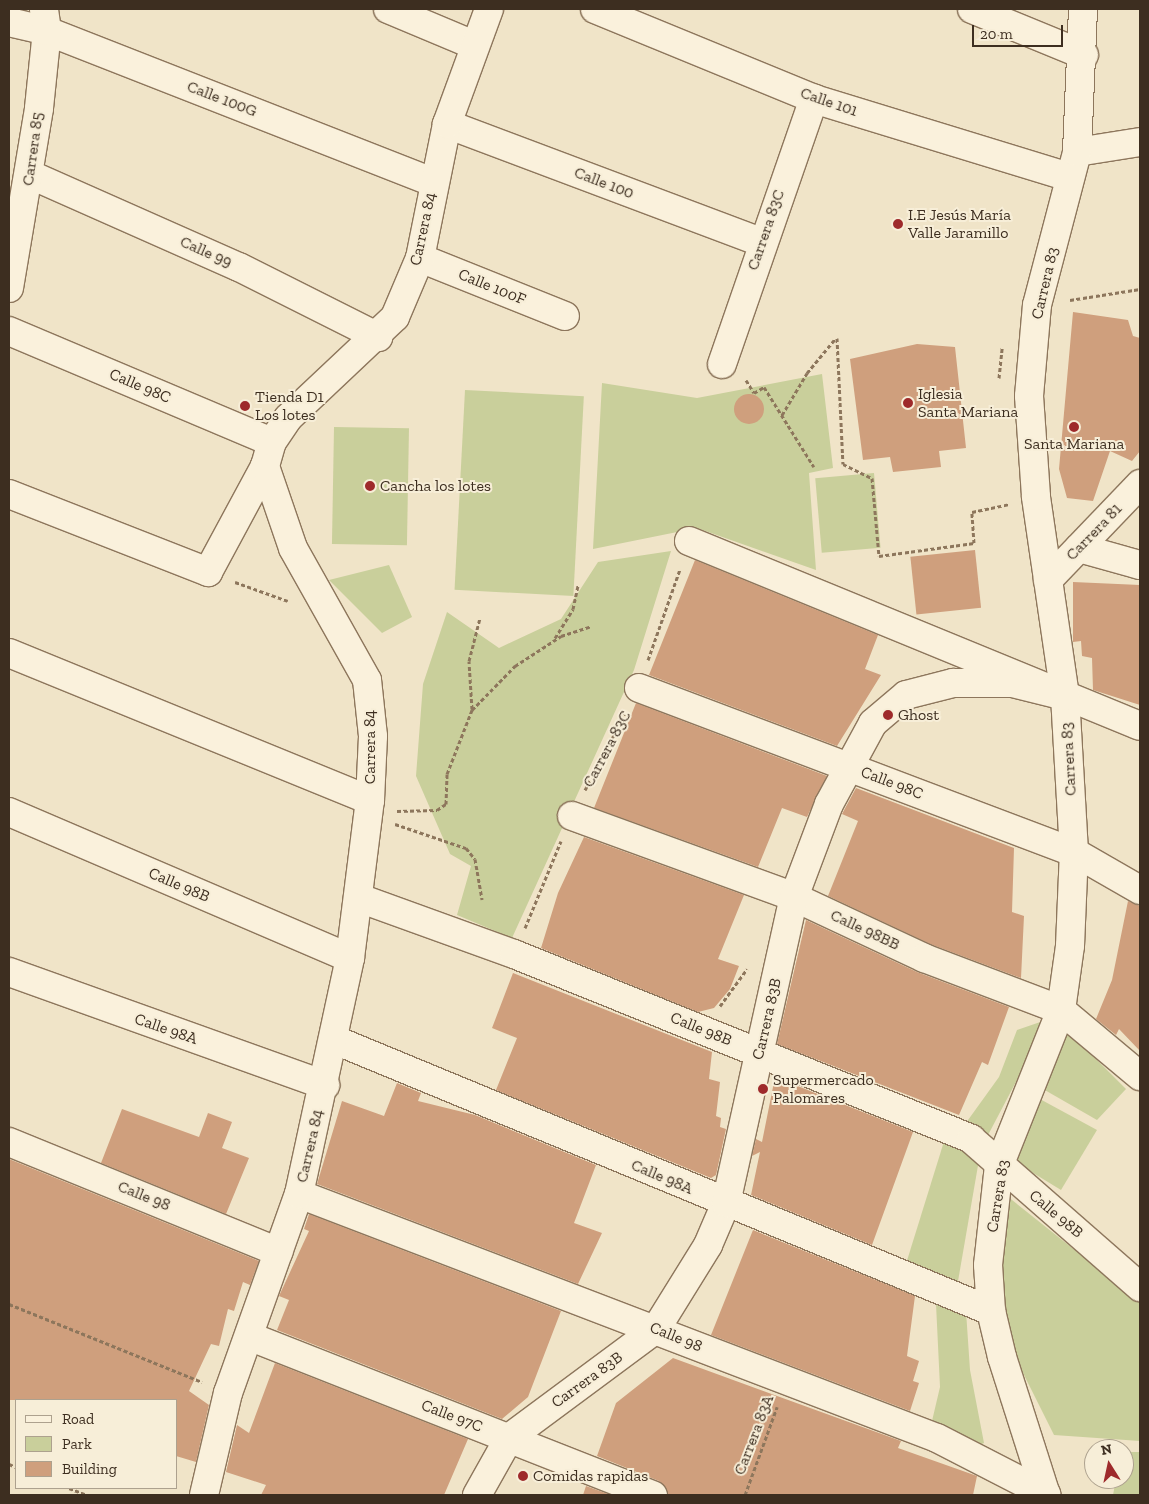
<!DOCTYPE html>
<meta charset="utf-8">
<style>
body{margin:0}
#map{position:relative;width:1149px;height:1504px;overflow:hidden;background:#f0e4c8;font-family:"Zilla Slab",serif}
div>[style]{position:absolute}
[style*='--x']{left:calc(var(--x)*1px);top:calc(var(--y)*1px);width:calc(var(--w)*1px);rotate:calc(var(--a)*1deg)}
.green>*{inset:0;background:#c9cf9b;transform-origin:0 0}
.building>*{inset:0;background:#cf9f7d;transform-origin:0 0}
.round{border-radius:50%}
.path>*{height:3px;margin-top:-1.5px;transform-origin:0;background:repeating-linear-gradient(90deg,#8d765c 0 4px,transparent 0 6.5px)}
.roads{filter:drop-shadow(1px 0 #8d765c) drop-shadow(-1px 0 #8d765c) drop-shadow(0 1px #8d765c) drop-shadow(0 -1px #8d765c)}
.street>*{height:28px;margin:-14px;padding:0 14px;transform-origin:14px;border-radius:14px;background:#faf1dc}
.secondary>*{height:28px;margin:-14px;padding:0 14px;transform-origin:14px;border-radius:14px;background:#faf1dc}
.dots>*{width:14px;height:14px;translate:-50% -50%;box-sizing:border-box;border:2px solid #f7eed8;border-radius:50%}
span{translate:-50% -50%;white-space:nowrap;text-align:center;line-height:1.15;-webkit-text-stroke:4px #f7eed8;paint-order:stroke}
.street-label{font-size:16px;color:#3d2e20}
.poi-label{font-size:16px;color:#3d2e20}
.left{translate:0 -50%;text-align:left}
.frame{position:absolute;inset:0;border:10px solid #3d2e20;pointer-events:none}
.legend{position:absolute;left:15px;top:1399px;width:162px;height:90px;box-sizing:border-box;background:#f7eed8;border:1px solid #ada18e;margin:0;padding:6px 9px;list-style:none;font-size:15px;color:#3d2e20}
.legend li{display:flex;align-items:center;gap:10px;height:25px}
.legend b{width:25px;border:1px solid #ada18e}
.north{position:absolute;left:1084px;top:1439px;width:50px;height:50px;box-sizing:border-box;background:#f7eed8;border:1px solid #ada18e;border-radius:50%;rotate:350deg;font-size:14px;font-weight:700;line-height:20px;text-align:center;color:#3d2e20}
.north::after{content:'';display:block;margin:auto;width:18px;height:22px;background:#9e2a2b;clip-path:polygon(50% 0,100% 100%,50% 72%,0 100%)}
.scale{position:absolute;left:972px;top:25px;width:91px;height:22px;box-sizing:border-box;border:2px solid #3d2e20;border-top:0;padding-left:6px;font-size:15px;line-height:18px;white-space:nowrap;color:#3d2e20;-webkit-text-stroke:4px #f7eed8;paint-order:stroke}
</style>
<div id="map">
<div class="green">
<div style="clip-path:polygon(822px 374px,833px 468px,809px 473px,816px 570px,697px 528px,593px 549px,602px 383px,697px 398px)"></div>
<div style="left:465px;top:390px;width:119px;height:200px;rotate:3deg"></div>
<div style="left:334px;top:427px;width:75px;height:117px;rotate:1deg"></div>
<div style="left:874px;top:473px;width:75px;height:59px;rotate:85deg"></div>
<div style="clip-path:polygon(671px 551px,634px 670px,512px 938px,457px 915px,471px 866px,450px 854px,416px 776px,423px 684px,447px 612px,499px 648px,561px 619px,598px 562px)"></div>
<div style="clip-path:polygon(389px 565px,412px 617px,382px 633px,329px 580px)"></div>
<div style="clip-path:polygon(1049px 1019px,987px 1137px,963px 1127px,999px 1077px,1017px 1030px)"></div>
<div style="clip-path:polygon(1066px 1029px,1126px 1089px,1097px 1120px,1043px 1089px)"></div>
<div style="clip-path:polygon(1038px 1098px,1097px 1130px,1061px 1190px,1015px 1162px)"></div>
<div style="clip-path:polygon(946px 1135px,980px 1154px,957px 1287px,905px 1267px)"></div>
<div style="clip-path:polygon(1007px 1196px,1140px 1302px,1140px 1441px,1054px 1435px,1018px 1363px,1003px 1311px,1001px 1239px)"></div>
<div style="clip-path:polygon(936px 1304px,966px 1311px,970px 1370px,984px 1443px,970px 1449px,932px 1421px,940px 1387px)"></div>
<div style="clip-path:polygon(1124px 1452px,1140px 1452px,1140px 1495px,1113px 1495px,1116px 1479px,1124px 1479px)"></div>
</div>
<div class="building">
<div style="clip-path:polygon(1073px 312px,1128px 320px,1133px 336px,1140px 338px,1140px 451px,1132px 461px,1110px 451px,1093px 501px,1067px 498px,1059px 469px)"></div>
<div style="clip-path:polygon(917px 344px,955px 347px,966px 448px,939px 451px,941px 467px,893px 472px,890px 457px,863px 460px,850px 359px)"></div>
<div class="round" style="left:734px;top:394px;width:30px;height:30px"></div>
<div style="left:975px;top:550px;width:58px;height:65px;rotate:84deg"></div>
<div style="clip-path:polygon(695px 560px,878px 635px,865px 669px,881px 675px,837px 746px,649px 675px)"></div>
<div style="clip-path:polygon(1073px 582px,1140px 585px,1140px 705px,1093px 690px,1092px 658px,1082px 656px,1081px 641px,1073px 642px)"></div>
<div style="clip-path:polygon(636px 703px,827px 776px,807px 817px,782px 808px,758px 867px,594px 808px)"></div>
<div style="clip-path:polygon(856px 788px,1014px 848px,1012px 912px,1024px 916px,1021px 978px,930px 944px,828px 896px,858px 821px,842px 814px)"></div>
<div style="clip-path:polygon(584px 837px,744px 895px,718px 959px,739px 966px,730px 989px,714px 1008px,698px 1012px,541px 948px,558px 893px)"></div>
<div style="clip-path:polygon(1128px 901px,1140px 906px,1140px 1051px,1119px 1029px,1116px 1035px,1096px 1019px,1112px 980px)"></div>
<div style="clip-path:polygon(806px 920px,917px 972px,1009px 1007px,988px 1065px,982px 1062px,959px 1115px,777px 1044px)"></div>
<div style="clip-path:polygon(513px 973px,712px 1052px,709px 1079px,720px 1082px,716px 1116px,721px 1118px,720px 1127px,726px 1129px,716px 1175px,711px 1178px,496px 1090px,517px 1038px,492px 1028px)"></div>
<div style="clip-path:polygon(775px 1077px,913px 1132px,872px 1245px,751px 1195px,760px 1152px,752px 1156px,756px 1139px,762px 1142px)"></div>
<div style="clip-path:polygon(397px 1083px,421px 1093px,418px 1101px,475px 1115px,596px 1165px,574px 1223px,602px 1233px,578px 1284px,317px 1184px,342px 1101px,384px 1116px)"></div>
<div style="clip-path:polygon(122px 1109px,199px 1137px,208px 1113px,232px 1122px,222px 1148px,249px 1158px,226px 1214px,101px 1163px)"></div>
<div style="clip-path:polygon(9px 1159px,259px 1261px,250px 1285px,243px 1282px,234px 1311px,228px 1309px,219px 1346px,211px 1344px,189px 1391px,209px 1405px,196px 1462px,176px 1456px,176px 1400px,9px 1400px)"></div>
<div style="clip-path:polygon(309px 1214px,561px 1311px,528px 1397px,502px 1419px,277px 1330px,289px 1300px,279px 1296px,309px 1231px,304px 1229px)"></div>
<div style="clip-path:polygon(753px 1230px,915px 1296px,907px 1356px,919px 1361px,913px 1381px,919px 1383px,910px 1411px,711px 1335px)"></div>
<div style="clip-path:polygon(673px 1358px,901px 1441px,898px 1448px,977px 1476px,973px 1495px,668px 1495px,659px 1481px,597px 1456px,616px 1403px)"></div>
<div style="clip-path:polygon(275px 1363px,468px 1439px,444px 1495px,261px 1495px,266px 1485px,226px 1472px,237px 1425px,249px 1433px)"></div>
<div style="clip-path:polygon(586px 1486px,611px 1495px,583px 1495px)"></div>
</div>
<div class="path">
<div style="--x:1070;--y:300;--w:71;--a:-8.9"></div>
<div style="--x:837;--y:338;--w:126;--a:87.3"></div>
<div style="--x:843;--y:464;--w:32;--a:26"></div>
<div style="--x:872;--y:478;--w:78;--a:84.9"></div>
<div style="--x:879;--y:556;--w:96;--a:-7.8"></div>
<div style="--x:974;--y:543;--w:31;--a:-94"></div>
<div style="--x:972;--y:512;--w:38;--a:-12"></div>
<div style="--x:999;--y:378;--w:31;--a:-84"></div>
<div style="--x:746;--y:380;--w:15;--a:58"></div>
<div style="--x:754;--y:393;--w:12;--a:-31"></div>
<div style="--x:764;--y:387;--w:94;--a:58"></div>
<div style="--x:782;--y:415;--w:49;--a:-59.2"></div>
<div style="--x:807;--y:373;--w:45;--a:-50.4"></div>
<div style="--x:235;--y:582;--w:56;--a:19.7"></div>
<div style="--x:555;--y:638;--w:34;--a:-58"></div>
<div style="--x:573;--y:609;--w:24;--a:-78"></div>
<div style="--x:648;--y:660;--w:96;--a:-70.6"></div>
<div style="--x:472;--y:709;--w:48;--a:-93.6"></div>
<div style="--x:469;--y:661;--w:44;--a:-75.7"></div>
<div style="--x:585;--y:790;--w:86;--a:-62.2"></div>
<div style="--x:397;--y:811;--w:40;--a:-1.4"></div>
<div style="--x:437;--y:810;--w:11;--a:-34"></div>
<div style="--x:446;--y:804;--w:30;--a:-88"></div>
<div style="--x:447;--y:774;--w:69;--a:-68.7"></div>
<div style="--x:472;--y:710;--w:62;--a:-45.7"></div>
<div style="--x:515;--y:666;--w:55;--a:-33.1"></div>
<div style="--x:561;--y:636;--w:32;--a:-18"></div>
<div style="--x:395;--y:824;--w:75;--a:18.7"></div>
<div style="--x:466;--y:848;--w:14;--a:51"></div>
<div style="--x:475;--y:859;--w:41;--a:80.1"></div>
<div style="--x:525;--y:928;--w:94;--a:-67.5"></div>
<div style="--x:720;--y:1006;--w:46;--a:-53.9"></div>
<div style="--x:9;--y:1304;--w:208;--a:22"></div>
<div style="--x:9;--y:1464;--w:8;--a:23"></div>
<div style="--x:69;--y:1488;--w:19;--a:21"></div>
<div style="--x:745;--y:1495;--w:94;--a:-70"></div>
</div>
<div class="roads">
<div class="street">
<div style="--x:388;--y:9;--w:93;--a:22.7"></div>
<div style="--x:595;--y:9;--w:237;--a:22.3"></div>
<div style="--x:814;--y:99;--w:267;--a:17"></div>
<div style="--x:972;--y:9;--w:121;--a:22.3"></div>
<div style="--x:9;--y:22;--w:39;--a:13"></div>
<div style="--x:47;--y:31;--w:414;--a:21.4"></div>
<div style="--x:447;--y:124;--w:335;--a:20.6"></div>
<div style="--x:1077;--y:152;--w:64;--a:-9"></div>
<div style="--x:31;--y:175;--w:227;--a:23.9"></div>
<div style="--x:239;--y:267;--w:156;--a:26.7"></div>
<div style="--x:420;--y:258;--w:156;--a:21.8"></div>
<div style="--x:9;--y:288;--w:182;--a:-80.5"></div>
<div style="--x:39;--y:108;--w:77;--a:-84.1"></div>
<div style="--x:47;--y:31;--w:22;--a:-98"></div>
<div style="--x:9;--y:331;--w:285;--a:22.9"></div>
<div style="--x:722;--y:364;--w:281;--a:-70.9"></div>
<div style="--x:9;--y:494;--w:214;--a:21.4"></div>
<div style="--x:208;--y:572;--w:120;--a:-61.7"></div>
<div style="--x:689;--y:541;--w:487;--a:22.3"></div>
<div style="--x:1079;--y:548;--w:63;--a:15.6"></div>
<div style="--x:9;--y:653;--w:390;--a:22.2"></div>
<div style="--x:639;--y:688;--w:465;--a:20.7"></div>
<div style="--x:1074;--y:852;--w:76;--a:29.9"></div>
<div style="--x:9;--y:812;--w:371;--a:23.2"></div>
<div style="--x:572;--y:816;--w:236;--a:20"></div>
<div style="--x:794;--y:897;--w:144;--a:25.1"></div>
<div style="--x:924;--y:958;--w:147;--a:20.8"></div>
<div style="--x:1061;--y:1010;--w:103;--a:39.9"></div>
<div style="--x:359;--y:898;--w:165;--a:19.9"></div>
<div style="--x:514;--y:954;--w:493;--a:22"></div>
<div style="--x:971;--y:1139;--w:225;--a:41.2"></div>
<div style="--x:9;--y:972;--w:336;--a:19.7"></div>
<div style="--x:335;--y:1040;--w:710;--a:22.45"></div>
<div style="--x:9;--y:1142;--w:291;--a:22.2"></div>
<div style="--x:299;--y:1194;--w:683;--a:20.93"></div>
<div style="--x:937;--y:1438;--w:123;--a:27.2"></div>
<div style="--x:251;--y:1337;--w:432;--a:21.5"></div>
<div style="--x:204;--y:1495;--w:105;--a:-76.8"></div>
<div style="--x:228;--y:1393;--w:211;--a:-70.4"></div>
<div style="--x:299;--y:1194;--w:241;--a:-77.8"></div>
<div style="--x:350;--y:958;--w:159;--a:-82.8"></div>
<div style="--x:370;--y:800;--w:64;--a:-87.3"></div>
<div style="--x:373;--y:736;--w:56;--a:-96.1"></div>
<div style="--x:367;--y:680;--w:151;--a:-119.3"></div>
<div style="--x:293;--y:548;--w:87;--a:-108.9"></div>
<div style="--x:265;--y:466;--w:25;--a:-74"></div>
<div style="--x:272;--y:442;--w:29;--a:-56"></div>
<div style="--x:288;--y:418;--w:147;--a:-43.3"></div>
<div style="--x:395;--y:317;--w:64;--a:-67"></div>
<div style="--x:420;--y:258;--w:137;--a:-78.6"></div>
<div style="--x:447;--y:124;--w:122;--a:-69.9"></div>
<div style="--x:477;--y:1495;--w:65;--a:-60.7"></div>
<div style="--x:509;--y:1438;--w:183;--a:-36.6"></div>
<div style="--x:656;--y:1329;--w:99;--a:-58.2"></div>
<div style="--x:708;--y:1245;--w:46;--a:-66.8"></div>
<div style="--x:726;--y:1203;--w:313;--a:-77.5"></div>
<div style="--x:794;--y:897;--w:99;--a:-69.4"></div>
<div style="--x:829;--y:804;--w:92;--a:-61.5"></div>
<div style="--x:873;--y:723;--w:43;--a:-40.3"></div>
<div style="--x:906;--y:695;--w:49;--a:-14.3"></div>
<div style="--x:953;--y:683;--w:59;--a:0"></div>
<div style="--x:1012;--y:683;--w:55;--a:13.8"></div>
</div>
<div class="secondary">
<div style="--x:1048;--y:580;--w:133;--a:-46.2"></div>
<div style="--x:1046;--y:1495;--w:145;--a:-107.7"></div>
<div style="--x:1002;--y:1357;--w:47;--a:-103.4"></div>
<div style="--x:991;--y:1311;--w:46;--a:-93.7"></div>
<div style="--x:988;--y:1265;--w:100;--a:-83.7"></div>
<div style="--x:999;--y:1166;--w:168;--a:-68.3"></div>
<div style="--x:1061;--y:1010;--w:65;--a:-82"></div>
<div style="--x:1070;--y:946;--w:94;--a:-87.6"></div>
<div style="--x:1074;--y:852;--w:156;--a:-93.3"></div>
<div style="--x:1065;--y:696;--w:202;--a:-98.3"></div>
<div style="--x:1036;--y:496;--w:100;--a:-94"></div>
<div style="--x:1029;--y:396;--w:91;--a:-85"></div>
<div style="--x:1037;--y:305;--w:158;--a:-75.3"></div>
<div style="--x:1077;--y:152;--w:143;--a:-87.6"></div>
</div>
</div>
<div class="dots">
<div style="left:898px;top:224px;background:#9e2a2b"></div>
<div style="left:908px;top:403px;background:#9e2a2b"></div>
<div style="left:245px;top:406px;background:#9e2a2b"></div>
<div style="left:1074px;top:427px;background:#9e2a2b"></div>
<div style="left:370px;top:486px;background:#9e2a2b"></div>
<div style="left:888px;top:715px;background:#9e2a2b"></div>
<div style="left:763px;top:1089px;background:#9e2a2b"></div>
<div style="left:523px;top:1476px;background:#9e2a2b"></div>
</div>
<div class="street-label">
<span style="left:222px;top:99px;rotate:21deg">Calle 100G</span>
<span style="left:829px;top:102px;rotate:19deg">Calle 101</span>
<span style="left:33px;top:149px;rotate:-82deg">Carrera 85</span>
<span style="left:604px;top:183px;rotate:21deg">Calle 100</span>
<span style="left:423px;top:229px;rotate:-78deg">Carrera 84</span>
<span style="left:766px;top:230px;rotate:-71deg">Carrera 83C</span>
<span style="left:206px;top:252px;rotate:24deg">Calle 99</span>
<span style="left:1045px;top:283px;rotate:-77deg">Carrera 83</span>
<span style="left:492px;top:287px;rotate:22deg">Calle 100F</span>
<span style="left:140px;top:386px;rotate:23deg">Calle 98C</span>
<span style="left:1094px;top:532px;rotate:-46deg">Carrera 81</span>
<span style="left:370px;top:747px;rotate:-90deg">Carrera 84</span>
<span style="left:607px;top:749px;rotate:-62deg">Carrera 83C</span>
<span style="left:1069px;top:759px;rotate:-93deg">Carrera 83</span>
<span style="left:892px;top:783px;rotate:21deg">Calle 98C</span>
<span style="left:179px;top:885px;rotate:23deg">Calle 98B</span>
<span style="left:865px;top:930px;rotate:25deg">Calle 98BB</span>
<span style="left:767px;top:1019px;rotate:-77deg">Carrera 83B</span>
<span style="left:166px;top:1029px;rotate:19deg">Calle 98A</span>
<span style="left:701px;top:1029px;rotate:22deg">Calle 98B</span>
<span style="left:310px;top:1146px;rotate:-77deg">Carrera 84</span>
<span style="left:662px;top:1177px;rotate:23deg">Calle 98A</span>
<span style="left:144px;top:1196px;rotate:22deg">Calle 98</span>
<span style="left:998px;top:1196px;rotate:-81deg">Carrera 83</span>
<span style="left:1056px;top:1214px;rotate:40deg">Calle 98B</span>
<span style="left:676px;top:1337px;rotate:22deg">Calle 98</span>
<span style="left:587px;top:1380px;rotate:-36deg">Carrera 83B</span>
<span style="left:452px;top:1416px;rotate:21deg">Calle 97C</span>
<span style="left:754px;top:1435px;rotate:-69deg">Carrera 83A</span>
</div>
<div class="poi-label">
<span class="left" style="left:908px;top:224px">I.E Jesús María<br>Valle Jaramillo</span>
<span class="left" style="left:918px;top:403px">Iglesia<br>Santa Mariana</span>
<span class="left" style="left:255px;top:406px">Tienda D1<br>Los lotes</span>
<span style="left:1074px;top:444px">Santa Mariana</span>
<span class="left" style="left:380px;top:486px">Cancha los lotes</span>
<span class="left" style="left:898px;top:715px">Ghost</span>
<span class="left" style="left:773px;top:1089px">Supermercado<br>Palomares</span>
<span class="left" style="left:533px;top:1476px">Comidas rapidas</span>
</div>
<div class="frame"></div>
<ul class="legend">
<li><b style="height:6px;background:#faf1dc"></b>Road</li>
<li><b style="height:14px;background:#c9cf9b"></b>Park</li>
<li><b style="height:14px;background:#cf9f7d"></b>Building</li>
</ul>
<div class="north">N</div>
<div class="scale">20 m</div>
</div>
